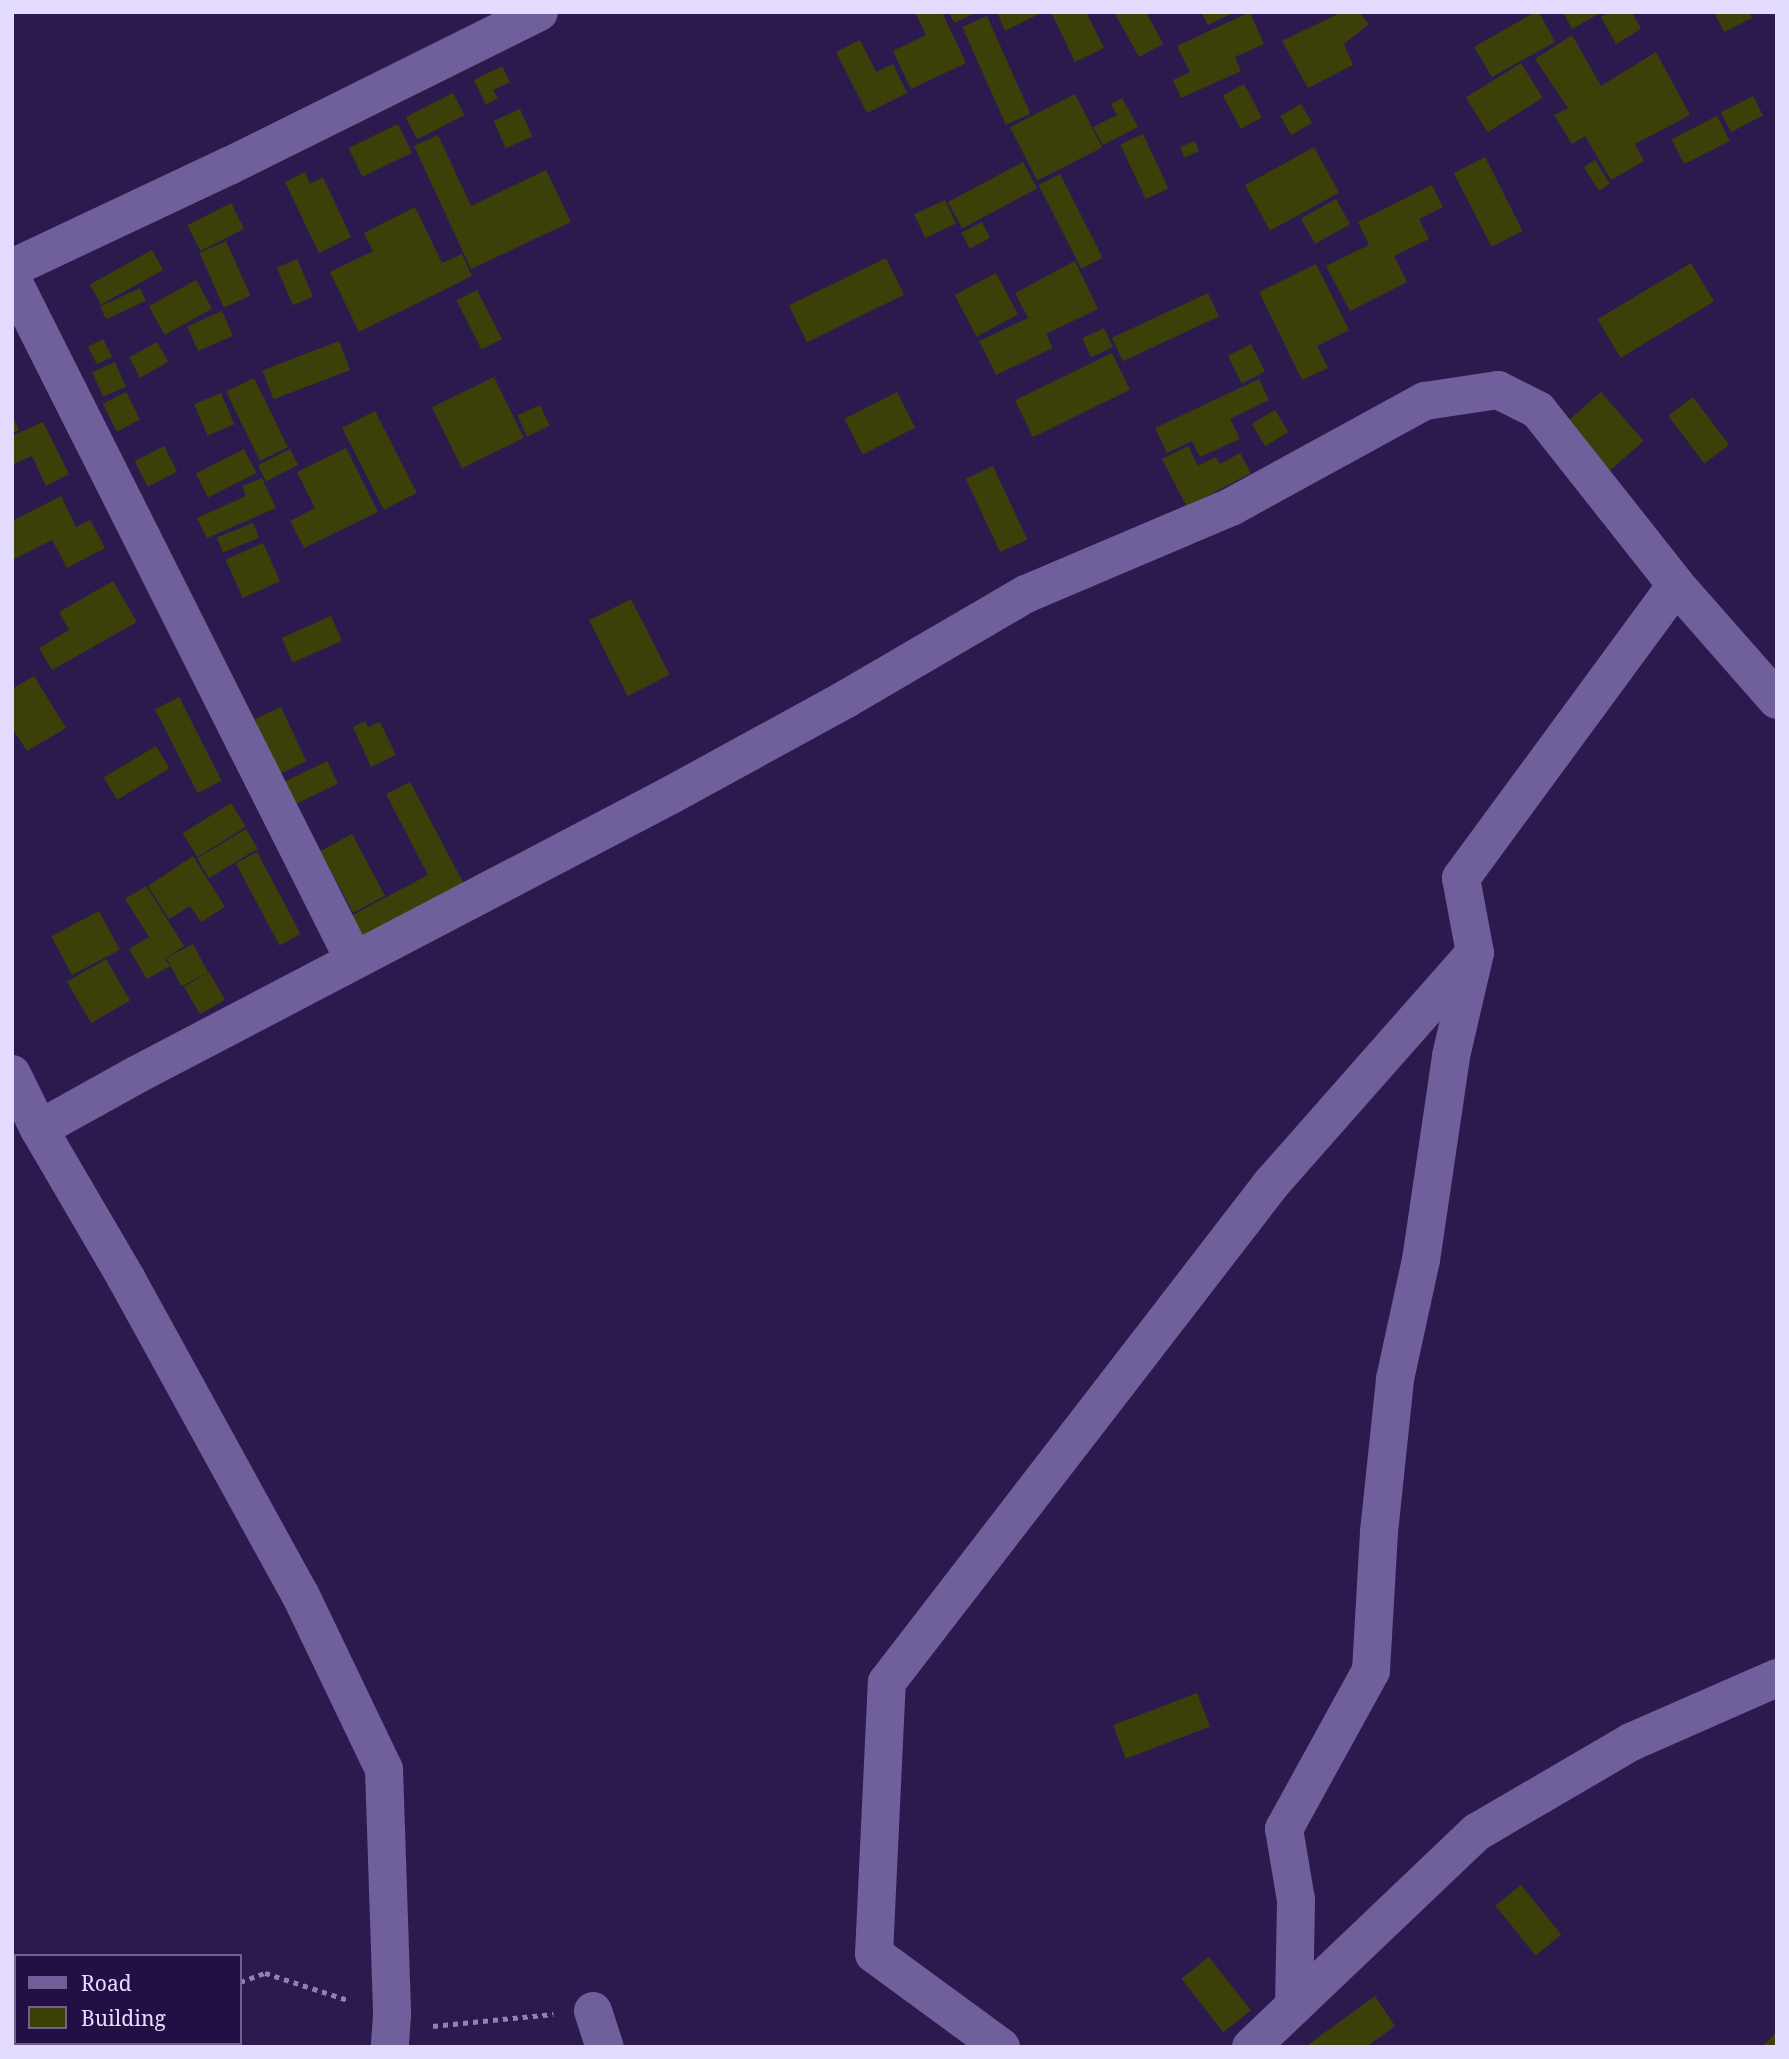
<!DOCTYPE html>
<style>
body{margin:0}
#map{position:relative;width:1789px;height:2059px;overflow:hidden;background:#2c1a4f;font-family:"Noto Serif",serif}
div>[style]{position:absolute}
[style*='--x']{left:calc(var(--x)*1px);top:calc(var(--y)*1px);width:calc(var(--w)*1px);rotate:calc(var(--a)*1deg)}
.building>*{inset:0;background:#3b4008;transform-origin:0 0}
.path>*{height:4.5px;margin-top:-2.25px;transform-origin:0;background:repeating-linear-gradient(90deg,#8f83ae 0 5px,transparent 0 10px)}
.minor>*{height:38px;margin:-19px;padding:0 19px;transform-origin:19px;border-radius:19px;background:#6f5f9a}
span{translate:-50% -50%;white-space:nowrap;text-align:center;line-height:1.15;-webkit-text-stroke:7px #220f43;paint-order:stroke}
.frame{position:absolute;inset:0;border:14px solid #e3dcfe;pointer-events:none}
.legend{position:absolute;left:14px;top:1954px;width:228px;height:91px;box-sizing:border-box;background:#220f43;border:2px solid #6f618e;margin:0;padding:9px 12px;list-style:none;font-size:21px;color:#e3dcfe}
.legend li{display:flex;align-items:center;gap:14px;height:35px}
.legend b{width:35px;border:2px solid #6f618e}
</style>
<div id="map">
<div class="building">
<div style="clip-path:polygon(915px 12px,942px 12px,966px 63px,911px 89px,893px 51px,926px 35px)"></div>
<div style="clip-path:polygon(949px 12px,977px 12px,954px 23px)"></div>
<div style="clip-path:polygon(997px 12px,1043px 12px,1005px 31px)"></div>
<div style="clip-path:polygon(1051px 12px,1086px 12px,1104px 48px,1075px 62px)"></div>
<div style="clip-path:polygon(1114px 12px,1146px 12px,1163px 44px,1139px 57px)"></div>
<div style="clip-path:polygon(1201px 12px,1235px 12px,1208px 25px)"></div>
<div style="clip-path:polygon(1250px 12px,1264px 44px,1235px 57px,1241px 71px,1181px 98px,1173px 80px,1190px 72px,1177px 46px)"></div>
<div style="clip-path:polygon(1342px 12px,1359px 12px,1369px 24px,1344px 44px,1353px 65px,1308px 88px,1282px 41px)"></div>
<div style="clip-path:polygon(1535px 12px,1539px 12px,1555px 42px,1492px 77px,1474px 47px)"></div>
<div style="clip-path:polygon(1563px 12px,1602px 12px,1572px 29px)"></div>
<div style="clip-path:polygon(1610px 12px,1632px 12px,1641px 29px,1616px 44px,1601px 17px)"></div>
<div style="clip-path:polygon(1714px 12px,1749px 12px,1752px 18px,1724px 32px)"></div>
<div style="left:987px;top:16px;width:107px;height:27px;rotate:66deg"></div>
<div style="clip-path:polygon(1572px 35px,1601px 86px,1656px 52px,1690px 115px,1635px 144px,1644px 161px,1611px 180px,1585px 136px,1572px 144px,1554px 115px,1568px 108px,1535px 59px)"></div>
<div style="clip-path:polygon(860px 40px,876px 72px,893px 64px,907px 93px,867px 113px,836px 52px)"></div>
<div style="left:1521px;top:63px;width:41px;height:65px;rotate:58deg"></div>
<div style="clip-path:polygon(502px 66px,510px 82px,493px 90px,498px 98px,486px 105px,474px 80px)"></div>
<div style="left:1244px;top:84px;width:38px;height:24px;rotate:62deg"></div>
<div style="left:453px;top:93px;width:25px;height:53px;rotate:63deg"></div>
<div style="left:1075px;top:94px;width:60px;height:73px;rotate:63deg"></div>
<div style="left:1753px;top:96px;width:22px;height:36px;rotate:63deg"></div>
<div style="clip-path:polygon(1122px 98px,1138px 127px,1103px 145px,1093px 127px,1117px 115px,1111px 104px)"></div>
<div style="left:1301px;top:104px;width:22px;height:24px;rotate:60deg"></div>
<div style="left:520px;top:109px;width:30px;height:29px;rotate:66deg"></div>
<div style="left:1717px;top:116px;width:28px;height:51px;rotate:63deg"></div>
<div style="left:398px;top:124px;width:32px;height:55px;rotate:64deg"></div>
<div style="left:1143px;top:134px;width:60px;height:25px;rotate:65deg"></div>
<div style="clip-path:polygon(438px 135px,471px 206px,546px 170px,571px 222px,471px 269px,414px 146px)"></div>
<div style="left:1195px;top:141px;width:11px;height:16px;rotate:68deg"></div>
<div style="left:1314px;top:147px;width:52px;height:79px;rotate:61deg"></div>
<div style="left:1485px;top:157px;width:83px;height:35px;rotate:63deg"></div>
<div style="left:1595px;top:160px;width:28px;height:13px;rotate:58deg"></div>
<div style="left:1023px;top:162px;width:30px;height:85px;rotate:62deg"></div>
<div style="clip-path:polygon(305px 172px,310px 184px,323px 177px,351px 237px,319px 253px,285px 182px)"></div>
<div style="left:1060px;top:174px;width:94px;height:24px;rotate:63deg"></div>
<div style="clip-path:polygon(1432px 185px,1443px 207px,1419px 219px,1429px 239px,1394px 256px,1407px 282px,1350px 311px,1326px 266px,1369px 245px,1358px 222px)"></div>
<div style="left:1336px;top:199px;width:29px;height:40px;rotate:61deg"></div>
<div style="left:945px;top:200px;width:26px;height:34px;rotate:65deg"></div>
<div style="left:231px;top:203px;width:29px;height:49px;rotate:63deg"></div>
<div style="clip-path:polygon(415px 207px,442px 263px,462px 254px,472px 276px,359px 332px,330px 272px,373px 251px,364px 233px)"></div>
<div style="left:982px;top:222px;width:18px;height:23px;rotate:63deg"></div>
<div style="left:226px;top:241px;width:60px;height:29px;rotate:66deg"></div>
<div style="left:152px;top:250px;width:23px;height:71px;rotate:61deg"></div>
<div style="left:886px;top:258px;width:41px;height:108px;rotate:64deg"></div>
<div style="left:297px;top:259px;width:41px;height:22px;rotate:67deg"></div>
<div style="clip-path:polygon(1075px 261px,1098px 309px,1046px 334px,1053px 348px,996px 375px,979px 341px,1028px 318px,1015px 293px)"></div>
<div style="left:1691px;top:263px;width:45px;height:109px;rotate:59deg"></div>
<div style="clip-path:polygon(1316px 264px,1349px 330px,1317px 346px,1328px 368px,1302px 380px,1259px 292px)"></div>
<div style="left:996px;top:273px;width:47px;height:47px;rotate:62deg"></div>
<div style="left:196px;top:280px;width:33px;height:54px;rotate:61deg"></div>
<div style="left:140px;top:288px;width:14px;height:44px;rotate:65deg"></div>
<div style="left:477px;top:290px;width:55px;height:23px;rotate:63deg"></div>
<div style="left:1208px;top:293px;width:26px;height:106px;rotate:65deg"></div>
<div style="left:222px;top:311px;width:27px;height:38px;rotate:66deg"></div>
<div style="left:1104px;top:328px;width:21px;height:24px;rotate:65deg"></div>
<div style="left:103px;top:339px;width:20px;height:17px;rotate:63deg"></div>
<div style="left:339px;top:341px;width:31px;height:82px;rotate:69deg"></div>
<div style="left:157px;top:342px;width:23px;height:32px;rotate:61deg"></div>
<div style="left:1251px;top:344px;width:31px;height:26px;rotate:63deg"></div>
<div style="left:1112px;top:353px;width:41px;height:108px;rotate:64deg"></div>
<div style="left:115px;top:362px;width:27px;height:25px;rotate:66deg"></div>
<div style="left:494px;top:377px;width:68px;height:69px;rotate:64deg"></div>
<div style="left:254px;top:378px;width:77px;height:31px;rotate:64deg"></div>
<div style="clip-path:polygon(1259px 379px,1269px 400px,1230px 419px,1240px 439px,1200px 457px,1192px 441px,1167px 453px,1155px 428px)"></div>
<div style="left:126px;top:392px;width:31px;height:26px;rotate:63deg"></div>
<div style="left:897px;top:392px;width:40px;height:59px;rotate:63deg"></div>
<div style="left:1601px;top:392px;width:65px;height:46px;rotate:49deg"></div>
<div style="left:221px;top:393px;width:34px;height:29px;rotate:67deg"></div>
<div style="left:1693px;top:397px;width:60px;height:31px;rotate:53deg"></div>
<div style="left:540px;top:405px;width:23px;height:25px;rotate:65deg"></div>
<div style="left:1275px;top:410px;width:26px;height:27px;rotate:59deg"></div>
<div style="left:375px;top:411px;width:92px;height:37px;rotate:63deg"></div>
<div style="clip-path:polygon(12px 415px,19px 430px,12px 433px)"></div>
<div style="clip-path:polygon(43px 422px,69px 474px,46px 486px,32px 456px,12px 465px,12px 436px)"></div>
<div style="left:164px;top:446px;width:29px;height:33px;rotate:63deg"></div>
<div style="clip-path:polygon(1188px 446px,1198px 466px,1216px 457px,1220px 464px,1240px 453px,1251px 473px,1187px 507px,1162px 459px)"></div>
<div style="clip-path:polygon(346px 448px,378px 512px,304px 548px,290px 521px,315px 508px,297px 472px)"></div>
<div style="left:244px;top:449px;width:27px;height:54px;rotate:63deg"></div>
<div style="left:290px;top:449px;width:18px;height:36px;rotate:63deg"></div>
<div style="left:993px;top:466px;width:81px;height:30px;rotate:65deg"></div>
<div style="clip-path:polygon(262px 478px,276px 508px,207px 538px,197px 518px,246px 496px,242px 486px)"></div>
<div style="clip-path:polygon(61px 496px,76px 527px,90px 520px,105px 548px,67px 568px,52px 540px,12px 560px,12px 521px)"></div>
<div style="left:253px;top:523px;width:16px;height:39px;rotate:68deg"></div>
<div style="left:263px;top:543px;width:42px;height:41px;rotate:66deg"></div>
<div style="clip-path:polygon(113px 581px,137px 622px,52px 670px,39px 648px,69px 630px,59px 612px)"></div>
<div style="left:631px;top:599px;width:85px;height:47px;rotate:63deg"></div>
<div style="left:331px;top:616px;width:27px;height:54px;rotate:66deg"></div>
<div style="clip-path:polygon(34px 676px,66px 728px,27px 751px,12px 728px,12px 689px)"></div>
<div style="left:179px;top:697px;width:94px;height:27px;rotate:63deg"></div>
<div style="left:281px;top:707px;width:60px;height:29px;rotate:65deg"></div>
<div style="clip-path:polygon(365px 721px,368px 727px,380px 722px,396px 755px,371px 767px,353px 727px)"></div>
<div style="left:156px;top:746px;width:26px;height:61px;rotate:59deg"></div>
<div style="left:327px;top:761px;width:25px;height:49px;rotate:64deg"></div>
<div style="clip-path:polygon(410px 782px,465px 886px,361px 940px,349px 917px,428px 875px,386px 794px)"></div>
<div style="left:231px;top:803px;width:28px;height:57px;rotate:58deg"></div>
<div style="left:246px;top:829px;width:23px;height:57px;rotate:59deg"></div>
<div style="left:352px;top:834px;width:70px;height:36px;rotate:62deg"></div>
<div style="left:257px;top:852px;width:93px;height:24px;rotate:62deg"></div>
<div style="clip-path:polygon(193px 856px,225px 907px,201px 922px,190px 906px,169px 919px,148px 886px)"></div>
<div style="clip-path:polygon(146px 886px,184px 946px,165px 959px,170px 966px,147px 979px,129px 949px,149px 937px,125px 899px)"></div>
<div style="left:99px;top:911px;width:44px;height:54px;rotate:62deg"></div>
<div style="left:193px;top:944px;width:32px;height:30px;rotate:62deg"></div>
<div style="left:106px;top:959px;width:48px;height:45px;rotate:60deg"></div>
<div style="left:209px;top:972px;width:32px;height:29px;rotate:60deg"></div>
<div style="left:1197px;top:1693px;width:36px;height:90px;rotate:69deg"></div>
<div style="left:1521px;top:1885px;width:64px;height:33px;rotate:51deg"></div>
<div style="left:1209px;top:1957px;width:68px;height:35px;rotate:52deg"></div>
<div style="clip-path:polygon(1375px 1996px,1395px 2026px,1366px 2047px,1305px 2047px)"></div>
<div style="clip-path:polygon(1777px 2032px,1777px 2047px,1762px 2047px)"></div>
</div>
<div class="path">
<div style="--x:240;--y:1982;--w:27;--a:-20"></div>
<div style="--x:265;--y:1973;--w:87;--a:18"></div>
<div style="--x:433;--y:2026;--w:121;--a:-5.7"></div>
<div style="--x:12;--y:2042;--w:4;--a:0"></div>
</div>
<div class="minor">
<div style="--x:12;--y:268;--w:240;--a:-25.2"></div>
<div style="--x:229;--y:166;--w:346;--a:-26.4"></div>
<div style="--x:12;--y:279;--w:762;--a:63.33"></div>
<div style="--x:12;--y:1074;--w:61;--a:63.9"></div>
<div style="--x:39;--y:1129;--w:173;--a:59.7"></div>
<div style="--x:126;--y:1278;--w:361;--a:61.2"></div>
<div style="--x:300;--y:1594;--w:194;--a:64.4"></div>
<div style="--x:384;--y:1769;--w:246;--a:88.1"></div>
<div style="--x:392;--y:2015;--w:32;--a:94"></div>
<div style="--x:39;--y:1129;--w:113;--a:-29.1"></div>
<div style="--x:138;--y:1074;--w:599;--a:-27.63"></div>
<div style="--x:669;--y:796;--w:202;--a:-28.7"></div>
<div style="--x:846;--y:699;--w:208;--a:-30.3"></div>
<div style="--x:1026;--y:594;--w:223;--a:-23"></div>
<div style="--x:1231;--y:507;--w:221;--a:-28.7"></div>
<div style="--x:1425;--y:401;--w:74;--a:-8.6"></div>
<div style="--x:1498;--y:390;--w:45;--a:26.6"></div>
<div style="--x:1538;--y:410;--w:223;--a:51.7"></div>
<div style="--x:1676;--y:585;--w:153;--a:48.7"></div>
<div style="--x:1294;--y:2006;--w:106;--a:-88.9"></div>
<div style="--x:1296;--y:1900;--w:72;--a:-99.6"></div>
<div style="--x:1284;--y:1829;--w:180;--a:-61.2"></div>
<div style="--x:1371;--y:1671;--w:139;--a:-86.7"></div>
<div style="--x:1379;--y:1532;--w:154;--a:-84"></div>
<div style="--x:1395;--y:1379;--w:122;--a:-77.7"></div>
<div style="--x:1421;--y:1260;--w:206;--a:-81.6"></div>
<div style="--x:1451;--y:1056;--w:106;--a:-76.9"></div>
<div style="--x:1475;--y:953;--w:76;--a:-100.6"></div>
<div style="--x:1461;--y:878;--w:363;--a:-53.7"></div>
<div style="--x:593;--y:2011;--w:38;--a:72"></div>
<div style="--x:1001;--y:2047;--w:157;--a:-143.8"></div>
<div style="--x:874;--y:1954;--w:272;--a:-87.3"></div>
<div style="--x:887;--y:1682;--w:629;--a:-52.36"></div>
<div style="--x:1271;--y:1184;--w:304;--a:-48.6"></div>
<div style="--x:1251;--y:2047;--w:312;--a:-43.6"></div>
<div style="--x:1477;--y:1832;--w:178;--a:-30.3"></div>
<div style="--x:1631;--y:1742;--w:159;--a:-23.7"></div>
</div>
<div class="frame"></div>
<ul class="legend">
<li><b style="height:9px;background:#6f5f9a"></b>Road</li>
<li><b style="height:19px;background:#3b4008"></b>Building</li>
</ul>
</div>
